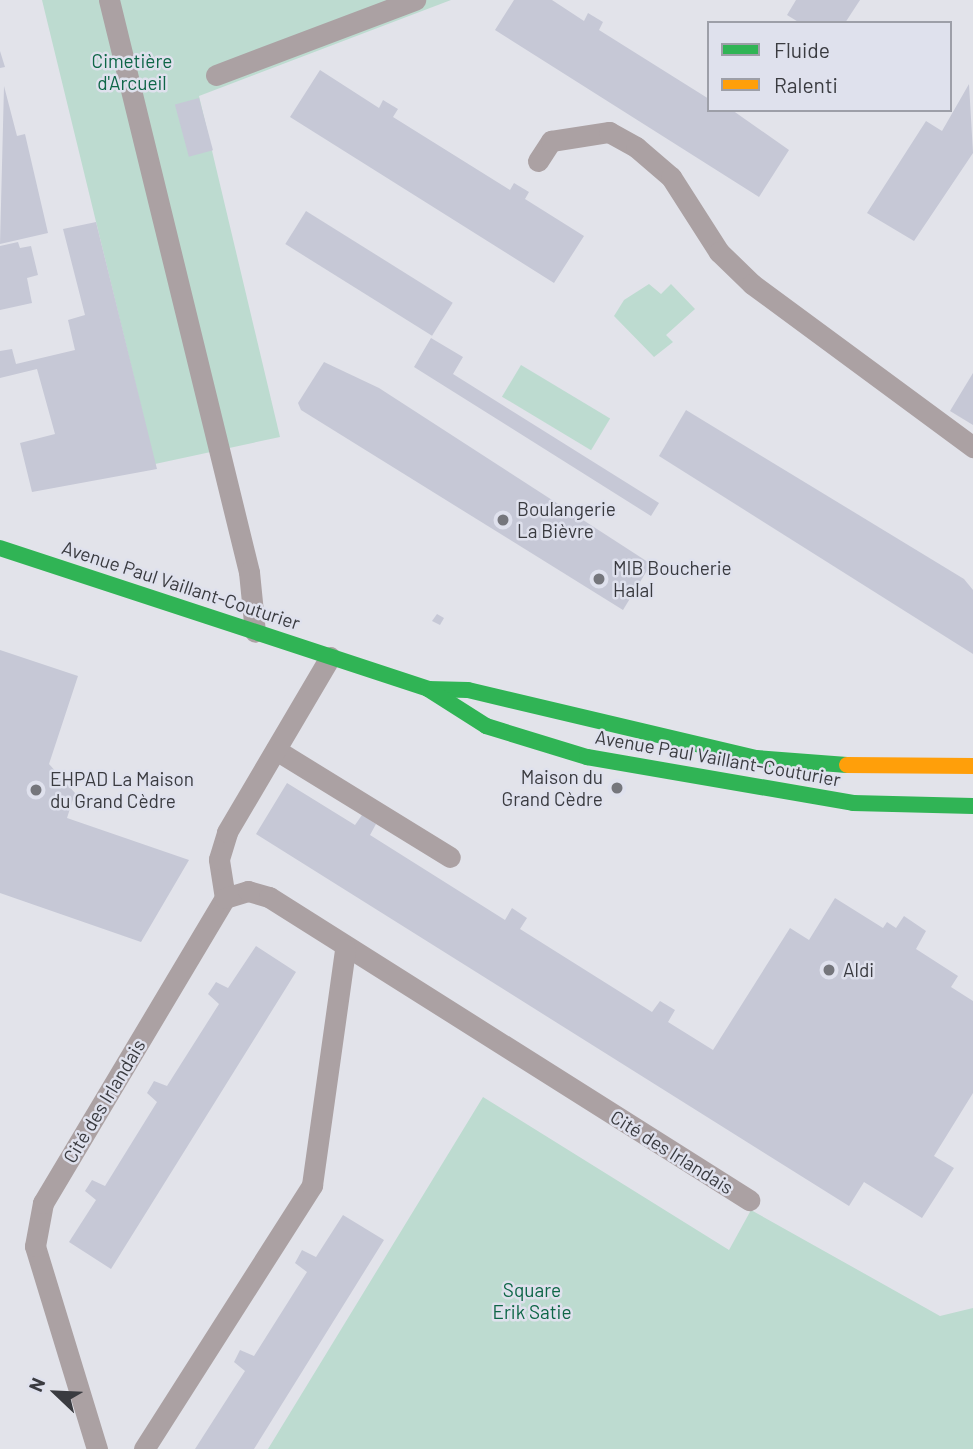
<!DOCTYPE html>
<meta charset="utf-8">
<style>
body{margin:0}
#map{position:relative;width:973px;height:1449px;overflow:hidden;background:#e2e3ea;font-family:Barlow,sans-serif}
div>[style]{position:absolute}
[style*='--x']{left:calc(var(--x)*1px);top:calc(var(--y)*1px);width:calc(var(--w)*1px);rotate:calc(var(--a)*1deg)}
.green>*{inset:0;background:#bddbd0;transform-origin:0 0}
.building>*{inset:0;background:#c6c8d6;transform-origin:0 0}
.lane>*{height:21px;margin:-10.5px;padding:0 10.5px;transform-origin:10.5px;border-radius:10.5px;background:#aba1a3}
.fast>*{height:16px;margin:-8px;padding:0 8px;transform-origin:8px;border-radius:8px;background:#30b455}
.slow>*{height:16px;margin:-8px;padding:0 8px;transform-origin:8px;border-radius:8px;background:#ff9f0a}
.dots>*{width:19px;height:19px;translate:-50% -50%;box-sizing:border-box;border:4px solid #dfe1ed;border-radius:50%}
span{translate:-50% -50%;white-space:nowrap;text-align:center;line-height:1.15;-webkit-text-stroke:5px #dfe1ed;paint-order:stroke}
.park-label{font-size:19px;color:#0e6647}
.poi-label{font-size:19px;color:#3a3b40}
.left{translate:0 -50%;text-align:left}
.right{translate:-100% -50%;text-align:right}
.street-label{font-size:19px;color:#3a3b40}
.legend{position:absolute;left:707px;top:21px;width:245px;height:91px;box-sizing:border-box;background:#dfe1ed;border:2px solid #9d9fa8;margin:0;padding:9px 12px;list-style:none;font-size:21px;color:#3a3b40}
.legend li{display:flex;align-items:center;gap:14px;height:35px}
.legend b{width:35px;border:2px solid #9d9fa8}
.north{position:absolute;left:21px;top:1358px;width:70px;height:70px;-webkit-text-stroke:5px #dfe1ed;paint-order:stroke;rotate:293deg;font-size:19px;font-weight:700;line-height:28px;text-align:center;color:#3a3b40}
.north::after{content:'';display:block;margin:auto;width:24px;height:32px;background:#3a3b40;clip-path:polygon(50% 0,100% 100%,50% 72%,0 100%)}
</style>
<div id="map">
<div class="green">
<div style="clip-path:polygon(42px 0,451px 0,199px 96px,280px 437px,155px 464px)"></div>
<div style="clip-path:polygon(649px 284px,661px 294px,671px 284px,695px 309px,666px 335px,673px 342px,654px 357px,614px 316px,624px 300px)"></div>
<div style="left:521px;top:365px;width:104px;height:37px;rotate:31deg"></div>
<div style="clip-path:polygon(483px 1097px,729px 1250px,751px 1210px,940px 1316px,973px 1308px,973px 1449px,268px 1449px)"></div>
</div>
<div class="building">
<div style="clip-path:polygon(514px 0,552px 0,584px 21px,588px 13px,603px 22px,599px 30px,709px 99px,709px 110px,732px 110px,789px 150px,759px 197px,495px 30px)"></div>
<div style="clip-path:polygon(796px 0,860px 0,845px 23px,800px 23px,787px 15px)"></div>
<div style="clip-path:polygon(0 51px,5px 67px,0 68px)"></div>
<div style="clip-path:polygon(320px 70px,379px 108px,383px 100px,398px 109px,393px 117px,510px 190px,514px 183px,529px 192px,525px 199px,584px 236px,554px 283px,290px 117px)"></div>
<div style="clip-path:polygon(969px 84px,973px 153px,914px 241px,867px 213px,926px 121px,942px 131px)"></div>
<div style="clip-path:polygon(4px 86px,17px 136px,25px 134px,48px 233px,0 244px)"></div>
<div style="left:199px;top:98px;width:54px;height:25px;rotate:75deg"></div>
<div style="left:306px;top:211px;width:173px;height:39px;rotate:32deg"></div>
<div style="clip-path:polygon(96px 222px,157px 469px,32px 492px,20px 443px,55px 434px,37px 369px,0 378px,0 351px,12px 349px,16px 364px,75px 350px,68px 320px,85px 315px,63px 229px)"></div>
<div style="clip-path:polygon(18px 242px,20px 248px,31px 246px,38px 275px,27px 278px,32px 303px,0 310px,0 246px)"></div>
<div style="clip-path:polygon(431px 338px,463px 357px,453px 374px,659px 503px,651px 516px,414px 367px)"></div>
<div style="clip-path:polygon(324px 362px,379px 388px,651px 564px,623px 610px,301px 410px,298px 403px)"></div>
<div style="clip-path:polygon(973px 373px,973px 425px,950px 411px)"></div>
<div style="clip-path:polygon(686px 410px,964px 579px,973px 590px,973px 654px,659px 456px)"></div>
<div style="clip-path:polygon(437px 614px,444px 618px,440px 625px,432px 621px)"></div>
<div style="clip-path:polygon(0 650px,78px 676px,49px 764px,75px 793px,67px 818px,189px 860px,141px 942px,0 893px)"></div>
<div style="clip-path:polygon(287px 783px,355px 825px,362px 815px,376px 824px,370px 835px,505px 920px,512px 908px,527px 918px,520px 929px,652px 1012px,660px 1001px,675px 1010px,668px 1022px,713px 1050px,790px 928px,809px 940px,835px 898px,883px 928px,887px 922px,896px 928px,904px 916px,926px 931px,916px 949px,958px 976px,951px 987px,973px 1001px,973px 1093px,934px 1156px,954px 1168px,922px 1218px,864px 1182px,849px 1206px,256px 834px)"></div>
<div style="clip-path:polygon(256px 946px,296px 972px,111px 1269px,69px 1242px,96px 1200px,85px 1191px,92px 1180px,105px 1186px,157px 1102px,147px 1093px,154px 1081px,167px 1086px,219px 1004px,208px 994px,216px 982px,228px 988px)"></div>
<div style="clip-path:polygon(343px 1215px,384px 1240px,254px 1449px,195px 1449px,245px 1371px,234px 1362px,240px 1350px,254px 1356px,307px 1272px,295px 1263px,302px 1250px,316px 1257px)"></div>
</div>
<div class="lane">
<div style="--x:109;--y:0;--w:589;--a:76.25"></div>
<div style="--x:249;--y:572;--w:60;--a:84.3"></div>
<div style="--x:216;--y:75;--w:213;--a:-20.7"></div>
<div style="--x:538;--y:161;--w:24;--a:-57"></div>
<div style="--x:551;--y:141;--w:59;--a:-8.8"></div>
<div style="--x:609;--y:132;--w:31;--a:29"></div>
<div style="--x:636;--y:147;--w:46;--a:40.6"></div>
<div style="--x:671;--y:177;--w:89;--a:57.4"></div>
<div style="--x:719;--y:252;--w:46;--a:44.1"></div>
<div style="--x:752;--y:284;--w:275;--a:36.4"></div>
<div style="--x:276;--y:750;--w:204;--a:31.6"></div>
<div style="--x:225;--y:898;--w:39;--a:-99"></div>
<div style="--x:219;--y:859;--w:28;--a:-73"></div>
<div style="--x:227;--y:832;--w:203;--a:-59.5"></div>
<div style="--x:97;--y:1449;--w:212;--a:-107"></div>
<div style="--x:35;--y:1246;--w:44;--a:-79.5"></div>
<div style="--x:43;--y:1203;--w:355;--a:-59.2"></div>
<div style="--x:225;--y:898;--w:24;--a:-17"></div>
<div style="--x:248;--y:891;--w:22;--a:16"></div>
<div style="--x:269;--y:897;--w:568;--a:32.26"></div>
<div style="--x:144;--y:1449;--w:313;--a:-57.5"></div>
<div style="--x:312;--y:1185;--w:238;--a:-82"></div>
</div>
<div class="fast">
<div style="--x:0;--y:548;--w:451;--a:18.2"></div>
<div style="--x:428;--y:689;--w:40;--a:1.4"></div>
<div style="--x:468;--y:690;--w:296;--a:13.3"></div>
<div style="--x:756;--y:758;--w:91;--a:4.4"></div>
<div style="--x:428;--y:689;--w:69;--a:32.5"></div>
<div style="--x:486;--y:726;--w:106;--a:17.1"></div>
<div style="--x:587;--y:757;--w:270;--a:9.8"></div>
<div style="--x:853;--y:803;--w:120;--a:1.4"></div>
</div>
<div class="slow">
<div style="--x:847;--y:765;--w:126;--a:0.5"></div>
</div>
<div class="dots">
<div style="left:503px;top:520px;background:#75767c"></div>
<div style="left:599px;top:579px;background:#75767c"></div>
<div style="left:617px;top:788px;background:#75767c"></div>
<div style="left:36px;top:790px;background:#75767c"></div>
<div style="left:829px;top:970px;background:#75767c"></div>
</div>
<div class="park-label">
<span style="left:132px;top:72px">Cimetière<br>d'Arcueil</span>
<span style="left:532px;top:1301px">Square<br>Erik Satie</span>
</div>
<div class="poi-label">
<span class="left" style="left:517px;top:520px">Boulangerie<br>La Bièvre</span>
<span class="left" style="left:613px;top:579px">MIB Boucherie<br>Halal</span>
<span class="right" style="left:603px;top:788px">Maison du<br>Grand Cèdre</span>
<span class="left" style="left:50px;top:790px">EHPAD La Maison<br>du Grand Cèdre</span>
<span class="left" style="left:843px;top:970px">Aldi</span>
</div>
<div class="street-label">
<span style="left:181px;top:585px;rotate:18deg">Avenue Paul Vaillant-Couturier</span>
<span style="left:718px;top:758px;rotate:10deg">Avenue Paul Vaillant-Couturier</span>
<span style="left:104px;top:1101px;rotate:-59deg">Cité des Irlandais</span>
<span style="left:672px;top:1152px;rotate:32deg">Cité des Irlandais</span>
</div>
<ul class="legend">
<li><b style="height:9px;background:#30b455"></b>Fluide</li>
<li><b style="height:9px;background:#ff9f0a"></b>Ralenti</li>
</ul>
<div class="north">N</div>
</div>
